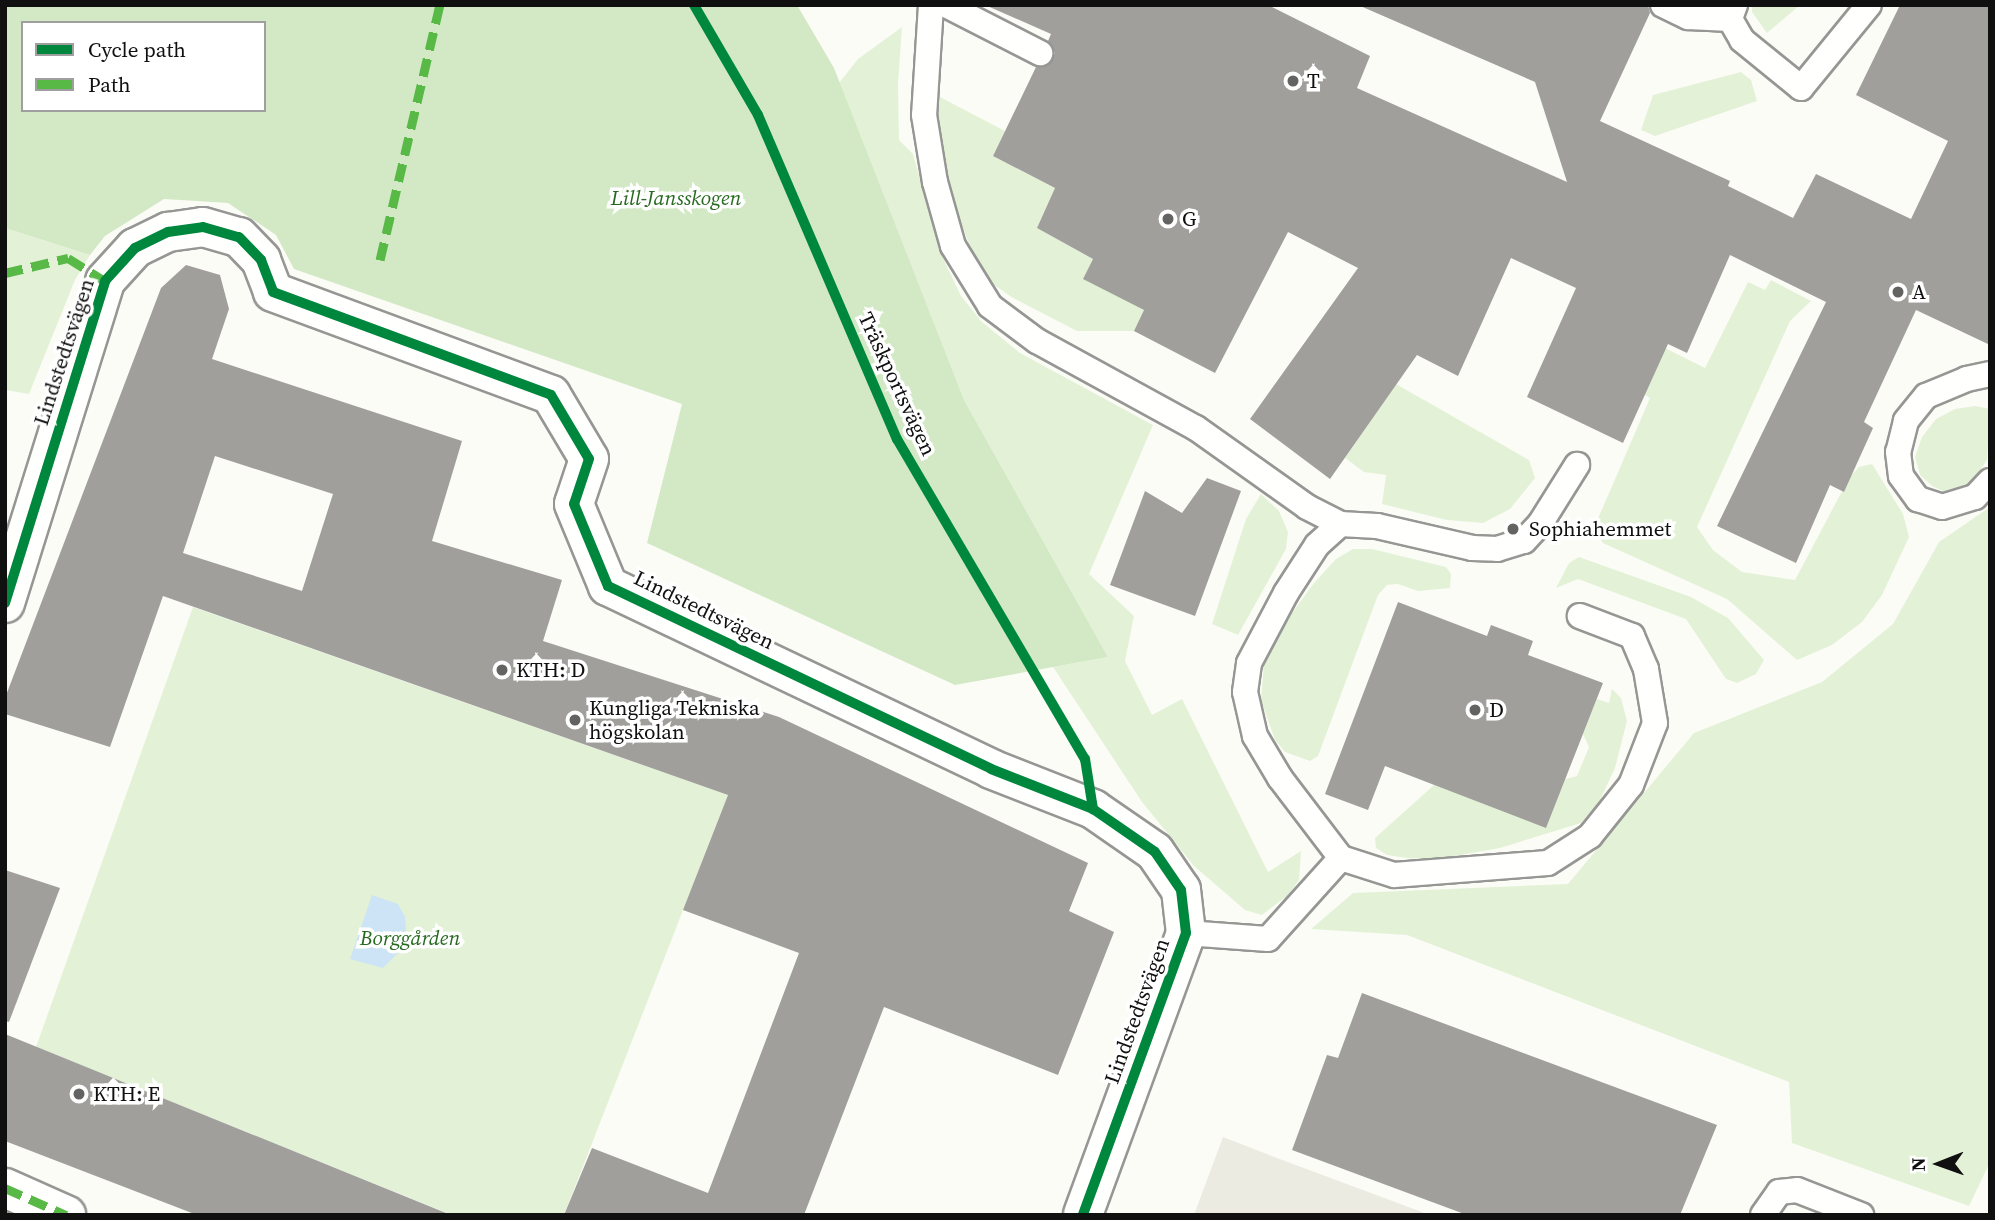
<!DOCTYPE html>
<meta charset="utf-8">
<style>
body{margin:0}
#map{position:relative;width:1995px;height:1220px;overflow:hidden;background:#fcfcf7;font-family:"Source Serif 4",serif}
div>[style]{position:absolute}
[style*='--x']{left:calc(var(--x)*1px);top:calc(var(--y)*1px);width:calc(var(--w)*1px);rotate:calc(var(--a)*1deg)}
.green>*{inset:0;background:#e3f2d7}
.forest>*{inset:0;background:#d3e9c5}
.plaza>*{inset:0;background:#ecebe2}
.water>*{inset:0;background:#cde3f6}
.building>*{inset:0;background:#a09f9c}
.roads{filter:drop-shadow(2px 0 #969694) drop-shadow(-2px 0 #969694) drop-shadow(0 2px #969694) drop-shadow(0 -2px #969694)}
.lane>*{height:24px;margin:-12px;padding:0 12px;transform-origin:12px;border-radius:12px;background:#fffffe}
.street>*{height:38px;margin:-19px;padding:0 19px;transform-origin:19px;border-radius:19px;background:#fffffe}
.quiet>*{height:9px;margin-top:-4.5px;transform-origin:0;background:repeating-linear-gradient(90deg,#58b947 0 18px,transparent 0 27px)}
.cycleway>*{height:10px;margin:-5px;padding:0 5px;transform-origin:5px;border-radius:5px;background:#00873e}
.dots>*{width:19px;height:19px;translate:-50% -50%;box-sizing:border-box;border:4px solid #fff;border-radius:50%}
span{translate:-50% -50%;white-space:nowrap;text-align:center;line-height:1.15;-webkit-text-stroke:7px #fff;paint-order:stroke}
.poi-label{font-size:21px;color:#101010}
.left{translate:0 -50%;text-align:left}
.park-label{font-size:21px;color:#276920;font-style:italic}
.street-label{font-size:21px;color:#101010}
.frame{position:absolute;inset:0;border:7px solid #101010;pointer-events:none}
.legend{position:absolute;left:21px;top:21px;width:245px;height:91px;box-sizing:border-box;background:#fff;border:2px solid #9f9f9f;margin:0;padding:9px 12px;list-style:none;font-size:21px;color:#101010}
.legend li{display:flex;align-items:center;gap:14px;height:35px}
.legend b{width:35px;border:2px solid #9f9f9f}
.north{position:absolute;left:1904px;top:1129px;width:70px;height:70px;-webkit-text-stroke:5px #fff;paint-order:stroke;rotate:269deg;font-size:19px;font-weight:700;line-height:28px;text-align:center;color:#101010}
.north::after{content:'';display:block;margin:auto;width:24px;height:32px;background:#101010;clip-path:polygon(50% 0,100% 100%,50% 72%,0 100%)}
</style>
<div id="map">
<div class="green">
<div style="clip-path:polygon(1752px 5px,1800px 5px,1767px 33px,1752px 12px)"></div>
<div style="clip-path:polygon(902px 27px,898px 84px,899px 140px,913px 154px,941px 254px,961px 296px,982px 322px,1020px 353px,1153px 425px,1089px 574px,1134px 616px,1125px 661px,1152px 715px,1182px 699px,1268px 872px,1301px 851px,1299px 880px,1288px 895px,1262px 915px,1245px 910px,1194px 866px,1142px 802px,1053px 667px,1108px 657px,964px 400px,839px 83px,858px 59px)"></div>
<div style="clip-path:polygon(1741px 72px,1751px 80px,1757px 101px,1655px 136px,1641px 130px,1653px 95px)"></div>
<div style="clip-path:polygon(938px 96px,1005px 131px,993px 156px,1055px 188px,1037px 228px,1093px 259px,1084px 278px,1144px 310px,1134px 331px,1077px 331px,1013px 298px,990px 282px,976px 262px,952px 200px,938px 118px)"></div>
<div style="clip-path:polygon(5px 228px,90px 255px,75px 280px,29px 394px,5px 390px)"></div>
<div style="clip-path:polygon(1771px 280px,1811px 301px,1790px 321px,1697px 527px,1713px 550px,1742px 572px,1795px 580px,1849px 478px,1859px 467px,1872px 464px,1903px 514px,1909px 537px,1882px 595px,1862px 622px,1832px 645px,1797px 660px,1727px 599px,1603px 543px,1594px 528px,1650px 398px,1639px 391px,1659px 345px,1705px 368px,1748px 282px,1765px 290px)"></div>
<div style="clip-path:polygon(1396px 384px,1529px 460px,1535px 478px,1510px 509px,1483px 523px,1447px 520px,1382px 504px,1386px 475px,1364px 472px,1345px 458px)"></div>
<div style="clip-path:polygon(1975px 406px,1990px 409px,1987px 460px,1976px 476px,1961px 489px,1945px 492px,1932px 486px,1920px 475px,1915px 457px,1922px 437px,1936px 419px,1955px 409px)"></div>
<div style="clip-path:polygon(1261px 494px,1279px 511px,1288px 532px,1286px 549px,1238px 635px,1212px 624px,1246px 519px)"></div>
<div style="clip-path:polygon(1990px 507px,1990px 1162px,1969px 1206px,1792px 1143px,1789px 1082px,1407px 935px,1311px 929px,1353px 893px,1568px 884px,1694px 733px,1822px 682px,1893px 624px,1939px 542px)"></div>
<div style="clip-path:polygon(1353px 549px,1372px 549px,1446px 567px,1451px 574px,1450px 588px,1418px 591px,1398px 584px,1387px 585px,1378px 595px,1318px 756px,1310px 761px,1285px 752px,1275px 740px,1261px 700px,1264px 662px,1292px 613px,1314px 583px,1336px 559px)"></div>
<div style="clip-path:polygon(1579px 557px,1691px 597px,1728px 618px,1764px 660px,1756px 674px,1737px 683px,1726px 679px,1686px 619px,1578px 579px,1556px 588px,1569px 563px)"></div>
<div style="clip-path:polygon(193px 607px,728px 795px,564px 1215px,452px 1215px,36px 1047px)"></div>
<div style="clip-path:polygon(1612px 689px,1621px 698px,1627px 721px,1615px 768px,1600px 800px,1581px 823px,1500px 848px,1437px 859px,1407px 858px,1387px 855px,1376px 848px,1375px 838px,1434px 785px,1562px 787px,1565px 779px,1577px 776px,1589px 747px,1583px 734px,1597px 699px,1609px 703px)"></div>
</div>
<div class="forest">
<div style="clip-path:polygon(evenodd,5px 5px,797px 5px,834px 68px,964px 400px,1108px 657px,955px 685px,647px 543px,682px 404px,294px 269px,276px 235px,228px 203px,164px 199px,105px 236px,90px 255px,5px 228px,5px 5px,23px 23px,264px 23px,264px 110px,23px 110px,23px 23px)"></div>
</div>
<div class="plaza">
<div style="clip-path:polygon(1223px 1137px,1277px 1158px,1430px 1215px,1194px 1215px)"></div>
</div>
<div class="water">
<div style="clip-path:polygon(372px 895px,398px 904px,405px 917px,406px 930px,399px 952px,383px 968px,350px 959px)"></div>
</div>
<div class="building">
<div style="clip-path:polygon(985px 5px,1268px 5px,1370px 56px,1357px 88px,1567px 182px,1535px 82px,1358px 5px,1648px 5px,1650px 13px,1600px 121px,1730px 181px,1728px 186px,1793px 218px,1816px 174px,1911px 219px,1948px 141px,1856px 95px,1900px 5px,1990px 5px,1990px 345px,1916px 310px,1864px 422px,1873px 428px,1844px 492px,1830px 485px,1796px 563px,1717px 526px,1826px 302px,1730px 255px,1687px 353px,1668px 344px,1623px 443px,1527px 397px,1576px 288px,1511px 258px,1458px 376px,1417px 355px,1330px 479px,1250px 419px,1358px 268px,1288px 232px,1215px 373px,1134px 331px,1144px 310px,1083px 279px,1093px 259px,1037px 228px,1055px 188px,993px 156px,1036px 67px,1049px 65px,1055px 53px,1048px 41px,1051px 34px)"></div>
<div style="clip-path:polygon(evenodd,186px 265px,220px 275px,229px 309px,212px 359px,462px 441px,432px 541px,562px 580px,543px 641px,779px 717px,1088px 863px,1069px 911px,1114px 932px,1058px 1075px,884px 1007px,804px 1215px,564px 1215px,592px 1148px,708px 1193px,799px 953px,683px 910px,728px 795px,163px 596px,110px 747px,5px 714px,5px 698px,161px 288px,186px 265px,215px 456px,333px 494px,302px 591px,183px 553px,215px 456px)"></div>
<div style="clip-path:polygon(1207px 478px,1241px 491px,1195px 616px,1110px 585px,1145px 491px,1182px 513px)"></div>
<div style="clip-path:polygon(1398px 602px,1487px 636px,1491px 625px,1533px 641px,1528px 655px,1603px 683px,1546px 828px,1385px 766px,1368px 810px,1325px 794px)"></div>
<div style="clip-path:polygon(5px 870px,60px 888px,9px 1022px,5px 1021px)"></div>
<div style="clip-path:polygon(1362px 993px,1717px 1125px,1680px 1215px,1467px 1215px,1292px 1150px,1327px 1055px,1338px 1058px)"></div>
<div style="clip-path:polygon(5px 1034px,446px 1213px,446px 1215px,197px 1215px,5px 1141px)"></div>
</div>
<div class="roads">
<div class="lane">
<div style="--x:931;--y:5;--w:110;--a:93.6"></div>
<div style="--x:924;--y:115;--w:68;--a:80.7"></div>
<div style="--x:935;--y:182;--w:66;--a:74.3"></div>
<div style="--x:953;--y:246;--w:70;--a:58.3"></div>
<div style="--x:990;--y:306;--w:59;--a:36.7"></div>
<div style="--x:1037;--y:341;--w:181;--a:28.7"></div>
<div style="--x:1196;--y:428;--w:136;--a:35.4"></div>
<div style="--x:1307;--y:507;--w:37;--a:27"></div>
<div style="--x:1340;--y:524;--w:37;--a:3"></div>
<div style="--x:1377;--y:526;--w:98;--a:13"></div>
<div style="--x:1472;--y:548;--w:25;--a:2"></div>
<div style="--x:1497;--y:549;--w:28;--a:-17"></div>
<div style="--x:1524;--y:541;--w:23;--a:-47"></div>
<div style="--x:1540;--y:524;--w:70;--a:-57.9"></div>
<div style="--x:946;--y:5;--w:106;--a:27.1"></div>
<div style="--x:1663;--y:5;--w:28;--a:26"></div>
<div style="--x:1688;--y:17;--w:42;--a:2.7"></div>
<div style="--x:1735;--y:5;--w:15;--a:110"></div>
<div style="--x:1730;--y:19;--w:24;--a:60"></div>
<div style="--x:1742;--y:40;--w:76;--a:39.1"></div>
<div style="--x:1801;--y:88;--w:107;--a:-50.7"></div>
<div style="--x:1990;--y:374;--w:24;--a:168"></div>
<div style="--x:1967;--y:379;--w:44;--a:157.5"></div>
<div style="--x:1926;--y:396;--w:32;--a:129"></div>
<div style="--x:1906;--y:421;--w:32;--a:104"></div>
<div style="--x:1898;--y:452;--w:24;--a:83"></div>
<div style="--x:1901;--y:476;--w:29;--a:54"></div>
<div style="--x:1918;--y:499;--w:25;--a:18"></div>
<div style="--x:1942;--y:507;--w:34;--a:-17"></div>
<div style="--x:1975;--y:497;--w:22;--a:-47"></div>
<div style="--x:1341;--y:858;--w:56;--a:17.8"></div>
<div style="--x:1394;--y:875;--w:154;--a:-4.5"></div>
<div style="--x:1548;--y:863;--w:50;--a:-32.7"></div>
<div style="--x:1590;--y:836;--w:65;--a:-51.2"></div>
<div style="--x:1631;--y:785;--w:66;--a:-68.8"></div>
<div style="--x:1655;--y:723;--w:55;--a:-99.5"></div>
<div style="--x:1646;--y:669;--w:36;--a:-113"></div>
<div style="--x:1632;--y:636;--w:56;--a:-159"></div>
<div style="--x:1186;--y:933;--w:82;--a:4.2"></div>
<div style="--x:1268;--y:939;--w:109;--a:-48"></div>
<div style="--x:1341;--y:858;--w:101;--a:-127.3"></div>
<div style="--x:1280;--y:778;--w:49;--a:-120.8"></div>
<div style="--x:1255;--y:736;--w:45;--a:-102.8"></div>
<div style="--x:1245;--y:692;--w:29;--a:-82"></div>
<div style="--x:1249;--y:663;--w:79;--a:-62.1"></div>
<div style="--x:1286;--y:593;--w:57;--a:-57.1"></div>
<div style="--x:1317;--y:545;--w:31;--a:-42"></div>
<div style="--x:1763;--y:1215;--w:28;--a:-55"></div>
<div style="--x:1779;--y:1192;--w:18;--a:-6"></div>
<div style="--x:1797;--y:1190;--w:69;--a:21.3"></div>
</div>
<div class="street">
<div style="--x:5;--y:603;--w:337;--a:-72.7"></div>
<div style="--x:105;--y:281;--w:45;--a:-47.7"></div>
<div style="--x:135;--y:248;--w:37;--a:-26"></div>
<div style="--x:168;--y:232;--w:35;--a:-8"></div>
<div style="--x:203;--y:227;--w:37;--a:16"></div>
<div style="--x:239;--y:237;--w:32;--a:46"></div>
<div style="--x:261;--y:260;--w:34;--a:69"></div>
<div style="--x:273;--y:292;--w:296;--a:20.3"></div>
<div style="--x:551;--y:395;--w:74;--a:59.3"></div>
<div style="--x:589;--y:459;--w:47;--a:108.4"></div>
<div style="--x:574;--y:504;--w:89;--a:67.5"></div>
<div style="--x:608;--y:586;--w:424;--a:25.5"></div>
<div style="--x:991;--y:769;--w:110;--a:21.4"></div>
<div style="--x:1093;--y:809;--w:75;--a:34.7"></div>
<div style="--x:1155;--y:852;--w:46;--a:55.6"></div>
<div style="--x:1181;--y:890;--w:43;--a:83.4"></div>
<div style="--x:1186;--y:933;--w:300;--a:110.1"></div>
<div style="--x:5;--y:1188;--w:67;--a:23.9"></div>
</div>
</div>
<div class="quiet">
<div style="--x:380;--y:260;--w:262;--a:-76.8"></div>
<div style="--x:5;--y:273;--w:65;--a:-13.4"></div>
<div style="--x:68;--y:258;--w:44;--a:31.9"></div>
<div style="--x:5;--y:1188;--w:67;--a:23.9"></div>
</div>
<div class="cycleway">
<div style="--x:694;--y:5;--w:127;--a:59.8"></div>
<div style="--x:758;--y:115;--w:353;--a:66.8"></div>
<div style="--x:897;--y:439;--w:371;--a:59.6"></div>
<div style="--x:1085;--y:759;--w:51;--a:80.9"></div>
<div style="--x:5;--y:603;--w:337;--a:-72.7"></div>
<div style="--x:105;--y:281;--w:45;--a:-47.7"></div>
<div style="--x:135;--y:248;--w:37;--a:-26"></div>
<div style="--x:168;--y:232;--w:35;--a:-8"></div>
<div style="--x:203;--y:227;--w:37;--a:16"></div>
<div style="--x:239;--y:237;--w:32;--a:46"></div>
<div style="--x:261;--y:260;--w:34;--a:69"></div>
<div style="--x:273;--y:292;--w:296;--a:20.3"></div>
<div style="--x:551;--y:395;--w:74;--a:59.3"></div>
<div style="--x:589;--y:459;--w:47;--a:108.4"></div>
<div style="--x:574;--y:504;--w:89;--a:67.5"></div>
<div style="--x:608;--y:586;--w:424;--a:25.5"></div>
<div style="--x:991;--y:769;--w:110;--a:21.4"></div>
<div style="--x:1093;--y:809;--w:75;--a:34.7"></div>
<div style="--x:1155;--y:852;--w:46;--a:55.6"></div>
<div style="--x:1181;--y:890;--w:43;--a:83.4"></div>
<div style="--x:1186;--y:933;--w:300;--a:110.1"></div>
</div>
<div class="dots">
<div style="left:1293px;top:81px;background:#636361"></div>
<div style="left:1168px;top:219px;background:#636361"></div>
<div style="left:1898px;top:292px;background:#636361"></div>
<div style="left:1513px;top:529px;background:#636361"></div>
<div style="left:502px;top:670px;background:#636361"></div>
<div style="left:1475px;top:710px;background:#636361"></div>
<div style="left:575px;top:720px;background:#636361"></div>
<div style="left:79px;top:1094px;background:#636361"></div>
</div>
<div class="poi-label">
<span class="left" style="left:1307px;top:81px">T</span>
<span class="left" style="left:1182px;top:219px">G</span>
<span class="left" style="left:1912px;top:292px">A</span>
<span class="left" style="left:1529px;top:529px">Sophiahemmet</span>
<span class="left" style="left:516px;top:670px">KTH: D</span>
<span class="left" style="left:589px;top:720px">Kungliga Tekniska<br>högskolan</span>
<span class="left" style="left:1489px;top:710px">D</span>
<span class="left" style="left:93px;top:1094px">KTH: E</span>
</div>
<div class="park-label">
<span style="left:676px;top:198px">Lill-Jansskogen</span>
<span style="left:410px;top:938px">Borggården</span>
</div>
<div class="street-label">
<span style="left:64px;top:352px;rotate:-72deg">Lindstedtsvägen</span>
<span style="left:897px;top:384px;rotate:65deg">Träskportsvägen</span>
<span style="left:704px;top:610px;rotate:26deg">Lindstedtsvägen</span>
<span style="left:1137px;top:1011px;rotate:-70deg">Lindstedtsvägen</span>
</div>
<div class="frame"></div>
<ul class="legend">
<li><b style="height:9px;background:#00873e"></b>Cycle path</li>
<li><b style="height:9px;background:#58b947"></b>Path</li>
</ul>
<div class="north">N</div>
</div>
